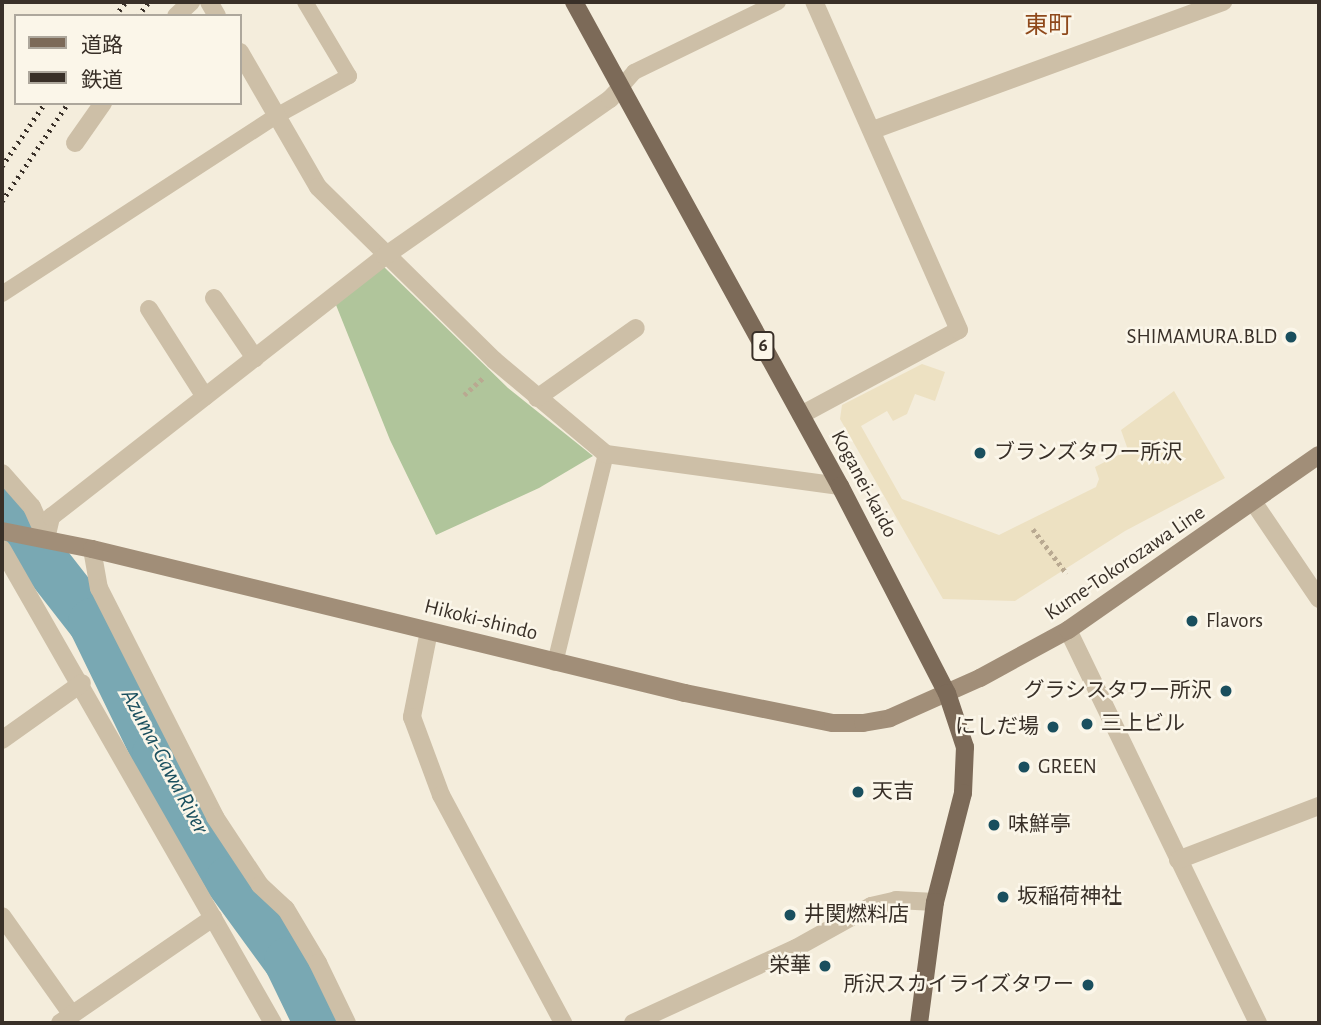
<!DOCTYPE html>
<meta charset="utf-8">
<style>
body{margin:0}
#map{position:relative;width:1321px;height:1025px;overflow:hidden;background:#f4eddc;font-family:"Alegreya Sans","Noto Sans JP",sans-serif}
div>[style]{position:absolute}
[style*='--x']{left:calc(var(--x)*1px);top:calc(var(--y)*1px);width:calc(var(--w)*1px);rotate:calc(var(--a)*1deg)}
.green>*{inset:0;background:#b0c59b}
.plaza>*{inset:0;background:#ede1c2}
.river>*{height:49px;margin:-24.5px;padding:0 24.5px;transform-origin:24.5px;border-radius:24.5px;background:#79a8b3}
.path>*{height:4.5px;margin-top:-2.25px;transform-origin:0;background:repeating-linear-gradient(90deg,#b9a991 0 3.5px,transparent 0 7px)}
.lane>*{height:16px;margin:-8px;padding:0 8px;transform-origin:8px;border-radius:8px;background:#cdbfa7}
.street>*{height:18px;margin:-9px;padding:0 9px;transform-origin:9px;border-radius:9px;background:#cdbfa7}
.secondary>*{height:18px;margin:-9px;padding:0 9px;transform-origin:9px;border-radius:9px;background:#a18e78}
.primary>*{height:18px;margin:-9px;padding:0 9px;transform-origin:9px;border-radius:9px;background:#7c6a58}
.rail>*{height:5px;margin-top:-2.5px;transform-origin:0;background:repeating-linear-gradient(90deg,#393028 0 2px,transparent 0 7px)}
.dots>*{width:19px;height:19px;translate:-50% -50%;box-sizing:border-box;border:4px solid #fbf6e9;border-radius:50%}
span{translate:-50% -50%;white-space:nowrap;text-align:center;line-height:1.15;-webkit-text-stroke:5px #fbf6e9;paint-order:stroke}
.shield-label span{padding:2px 5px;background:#fbf6e9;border:2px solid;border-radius:5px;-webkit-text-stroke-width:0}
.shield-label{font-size:19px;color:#393028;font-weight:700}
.poi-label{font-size:21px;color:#393028}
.right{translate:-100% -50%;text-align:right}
.left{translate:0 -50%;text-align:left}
.street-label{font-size:21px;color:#393028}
.water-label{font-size:23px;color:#1a4f5e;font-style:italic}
.quarter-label{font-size:24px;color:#8f491b}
.frame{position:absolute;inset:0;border:4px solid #393028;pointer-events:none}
.legend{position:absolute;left:14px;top:14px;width:228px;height:91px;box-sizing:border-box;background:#fbf6e9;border:2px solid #ada79c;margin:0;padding:9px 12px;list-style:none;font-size:21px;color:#393028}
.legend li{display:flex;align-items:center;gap:14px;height:35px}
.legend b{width:35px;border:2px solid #ada79c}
</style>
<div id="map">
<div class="green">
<div style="clip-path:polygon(382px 265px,508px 388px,593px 456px,539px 488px,436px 535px,390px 440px,336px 305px)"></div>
</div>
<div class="plaza">
<div style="clip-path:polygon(922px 364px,945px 372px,935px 401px,915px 394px,907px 414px,893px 421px,887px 411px,861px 426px,902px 499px,999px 535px,1096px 487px,1099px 479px,1095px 467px,1128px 450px,1121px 430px,1174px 391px,1225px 478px,1125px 531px,1015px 601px,943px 599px,840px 419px,842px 405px)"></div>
</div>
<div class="river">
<div style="--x:2;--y:507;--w:146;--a:52"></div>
<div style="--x:92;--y:622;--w:147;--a:64.1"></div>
<div style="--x:156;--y:754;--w:146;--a:59.9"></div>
<div style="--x:229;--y:880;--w:100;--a:53.9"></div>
<div style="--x:288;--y:961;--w:69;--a:64.2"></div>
</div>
<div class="path">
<div style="--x:464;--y:395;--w:27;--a:-42"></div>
<div style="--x:1033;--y:529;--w:56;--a:52.9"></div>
</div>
<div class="lane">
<div style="--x:621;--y:87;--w:20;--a:-49"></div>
<div style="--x:634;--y:72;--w:160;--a:-25.9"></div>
<div style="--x:2;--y:294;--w:329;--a:-33"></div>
<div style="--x:278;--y:115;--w:81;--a:-28.8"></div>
<div style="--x:349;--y:76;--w:86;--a:-120.7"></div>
<div style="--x:555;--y:663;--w:215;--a:-76.3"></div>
</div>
<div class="street">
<div style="--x:209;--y:2;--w:16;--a:60"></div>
<div style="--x:176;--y:16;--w:21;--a:-43"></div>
<div style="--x:240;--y:52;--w:156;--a:60"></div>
<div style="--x:318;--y:187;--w:247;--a:44.5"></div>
<div style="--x:494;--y:360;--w:146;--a:40"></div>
<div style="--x:606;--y:454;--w:236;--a:7.8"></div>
<div style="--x:873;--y:130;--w:373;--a:-20.1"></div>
<div style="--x:75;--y:143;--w:49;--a:-55"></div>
<div style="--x:214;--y:298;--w:73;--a:55.7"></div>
<div style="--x:149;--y:309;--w:104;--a:57.5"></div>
<div style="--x:537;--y:398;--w:121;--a:-35.3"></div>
<div style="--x:801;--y:415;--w:179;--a:-28.3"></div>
<div style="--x:959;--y:330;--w:359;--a:-113.8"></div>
<div style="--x:2;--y:473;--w:45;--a:48.6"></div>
<div style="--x:32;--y:507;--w:35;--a:66"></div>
<div style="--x:1254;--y:503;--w:116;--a:55.9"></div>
<div style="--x:46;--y:539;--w:23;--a:-77"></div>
<div style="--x:51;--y:517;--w:424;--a:-38"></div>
<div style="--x:385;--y:256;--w:274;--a:-34.9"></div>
<div style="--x:610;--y:99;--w:16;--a:-47"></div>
<div style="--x:2;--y:549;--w:546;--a:60.24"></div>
<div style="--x:92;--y:549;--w:40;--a:80"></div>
<div style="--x:99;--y:588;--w:257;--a:63.1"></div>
<div style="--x:215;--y:817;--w:82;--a:56.5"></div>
<div style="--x:260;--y:885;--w:35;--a:43"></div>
<div style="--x:286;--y:909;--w:63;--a:59.3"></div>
<div style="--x:318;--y:963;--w:67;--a:64.2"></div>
<div style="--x:1068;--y:630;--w:437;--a:64.2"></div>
<div style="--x:429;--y:631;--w:88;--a:101.2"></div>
<div style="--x:412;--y:717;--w:83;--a:69.6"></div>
<div style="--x:441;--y:795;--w:259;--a:61.8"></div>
<div style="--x:2;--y:740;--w:98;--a:-35.5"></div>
<div style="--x:1178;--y:860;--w:151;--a:-21"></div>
<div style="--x:2;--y:916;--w:121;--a:54.7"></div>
<div style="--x:60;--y:1023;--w:186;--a:-34.5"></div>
<div style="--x:633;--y:1023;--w:179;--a:-24.7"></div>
<div style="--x:796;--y:948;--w:86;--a:-29.2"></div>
<div style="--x:871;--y:906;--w:26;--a:-13"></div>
<div style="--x:896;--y:900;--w:39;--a:3"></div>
</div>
<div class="secondary">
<div style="--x:2;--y:531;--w:92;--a:11.3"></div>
<div style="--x:92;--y:549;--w:610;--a:13.65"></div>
<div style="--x:685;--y:693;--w:151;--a:11.5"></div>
<div style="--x:833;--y:723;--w:30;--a:0"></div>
<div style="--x:863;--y:723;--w:27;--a:-10"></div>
<div style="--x:890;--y:718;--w:98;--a:-24"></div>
<div style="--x:980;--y:678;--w:100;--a:-28.6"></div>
<div style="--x:1068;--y:630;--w:306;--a:-34.9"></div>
</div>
<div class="primary">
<div style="--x:574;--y:2;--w:552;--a:61.21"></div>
<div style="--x:840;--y:486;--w:233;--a:62.7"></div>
<div style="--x:947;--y:693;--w:57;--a:71.6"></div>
<div style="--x:965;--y:747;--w:46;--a:92.5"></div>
<div style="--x:963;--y:793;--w:113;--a:104.4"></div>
<div style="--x:935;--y:902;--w:122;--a:97.5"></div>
</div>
<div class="rail">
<div style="--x:115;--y:16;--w:18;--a:-52"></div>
<div style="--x:138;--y:16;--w:18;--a:-52"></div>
<div style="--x:2;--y:166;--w:76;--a:-55.7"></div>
<div style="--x:2;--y:201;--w:118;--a:-56"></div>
</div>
<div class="dots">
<div style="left:1291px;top:337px;background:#1a4f5e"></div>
<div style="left:980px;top:453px;background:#1a4f5e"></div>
<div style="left:1192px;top:621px;background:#1a4f5e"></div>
<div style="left:1226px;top:691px;background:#1a4f5e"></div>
<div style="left:1087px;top:724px;background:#1a4f5e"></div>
<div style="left:1053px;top:727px;background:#1a4f5e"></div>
<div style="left:1024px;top:767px;background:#1a4f5e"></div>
<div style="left:858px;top:792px;background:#1a4f5e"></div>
<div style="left:994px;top:825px;background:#1a4f5e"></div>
<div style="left:1003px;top:897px;background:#1a4f5e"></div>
<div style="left:790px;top:915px;background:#1a4f5e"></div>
<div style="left:825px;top:966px;background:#1a4f5e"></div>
<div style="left:1088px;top:985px;background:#1a4f5e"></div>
</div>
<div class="shield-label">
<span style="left:763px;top:346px">6</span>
</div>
<div class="poi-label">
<span class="right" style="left:1277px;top:337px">SHIMAMURA.BLD</span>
<span class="left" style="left:994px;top:453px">ブランズタワー所沢</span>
<span class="left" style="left:1206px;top:621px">Flavors</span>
<span class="right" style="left:1212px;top:691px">グラシスタワー所沢</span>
<span class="left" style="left:1101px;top:724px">三上ビル</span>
<span class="right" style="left:1039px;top:727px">にしだ場</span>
<span class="left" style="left:1038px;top:767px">GREEN</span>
<span class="left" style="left:872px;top:792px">天吉</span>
<span class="left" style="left:1008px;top:825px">味鮮亭</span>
<span class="left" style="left:1017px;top:897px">坂稲荷神社</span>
<span class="left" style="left:804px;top:915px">井関燃料店</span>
<span class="right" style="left:811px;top:966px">栄華</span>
<span class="right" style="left:1074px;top:985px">所沢スカイライズタワー</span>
</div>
<div class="street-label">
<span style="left:864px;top:484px;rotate:62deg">Koganei-kaido</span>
<span style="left:1125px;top:563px;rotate:-34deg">Kume-Tokorozawa Line</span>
<span style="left:481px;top:620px;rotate:14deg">Hikoki-shindo</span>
</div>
<div class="water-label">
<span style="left:164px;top:762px;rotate:62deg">Azuma-Gawa River</span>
</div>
<div class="quarter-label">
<span style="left:1048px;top:27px">東町</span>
</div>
<div class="frame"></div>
<ul class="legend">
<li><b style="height:9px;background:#7c6a58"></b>道路</li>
<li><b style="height:9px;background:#393028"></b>鉄道</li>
</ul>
</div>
